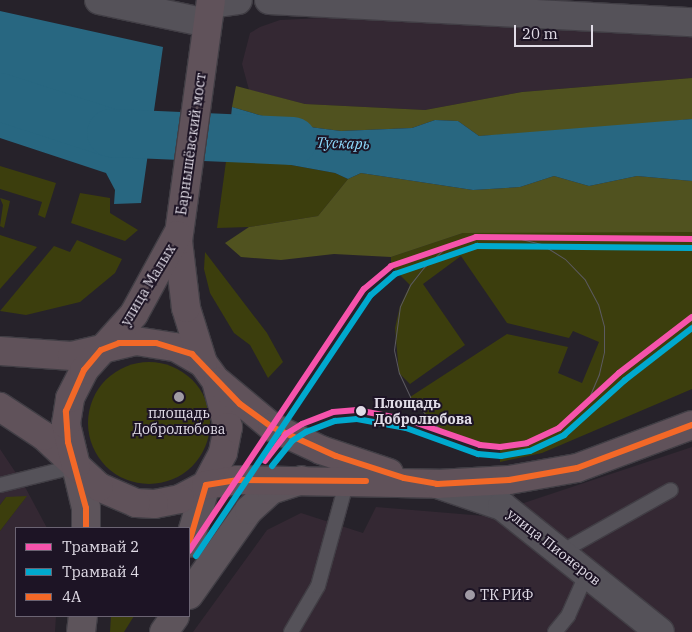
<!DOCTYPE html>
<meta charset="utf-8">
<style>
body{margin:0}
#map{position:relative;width:692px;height:632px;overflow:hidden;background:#26222a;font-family:"IBM Plex Serif",serif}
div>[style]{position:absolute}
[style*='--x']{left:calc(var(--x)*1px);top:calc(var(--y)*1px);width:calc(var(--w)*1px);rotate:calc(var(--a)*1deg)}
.commercial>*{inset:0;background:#342833}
.green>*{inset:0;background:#3c3e0d}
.round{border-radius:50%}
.forest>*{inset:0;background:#50521f}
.water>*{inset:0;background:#286781}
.river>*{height:48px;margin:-24px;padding:0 24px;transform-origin:24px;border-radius:24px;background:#286781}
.roads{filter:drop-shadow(1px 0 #413e45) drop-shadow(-1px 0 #413e45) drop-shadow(0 1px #413e45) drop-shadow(0 -1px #413e45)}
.service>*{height:14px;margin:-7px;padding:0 7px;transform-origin:7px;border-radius:7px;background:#555259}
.minor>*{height:28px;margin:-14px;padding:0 14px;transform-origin:14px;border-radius:14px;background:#555259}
.tertiary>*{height:28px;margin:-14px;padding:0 14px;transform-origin:14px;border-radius:14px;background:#555259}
.secondary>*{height:28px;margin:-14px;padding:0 14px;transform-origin:14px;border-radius:14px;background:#5d545b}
.primary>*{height:28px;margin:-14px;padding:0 14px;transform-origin:14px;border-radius:14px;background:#60525a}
.tram>*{height:1px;margin:-0.5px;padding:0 0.5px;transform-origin:0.5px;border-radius:0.5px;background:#5c5a60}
.bus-1>*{height:6px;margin:-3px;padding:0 3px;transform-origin:3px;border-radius:3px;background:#f36827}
.tram-1>*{height:6px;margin:-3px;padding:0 3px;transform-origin:3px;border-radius:3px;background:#f653ac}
.tram-2>*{height:6px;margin:-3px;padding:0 3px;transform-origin:3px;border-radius:3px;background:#00a9ce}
.dots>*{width:14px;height:14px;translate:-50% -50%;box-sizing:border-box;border:2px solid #1d1425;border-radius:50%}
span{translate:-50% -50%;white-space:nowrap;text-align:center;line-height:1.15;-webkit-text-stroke:4px #1d1425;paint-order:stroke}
.street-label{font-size:14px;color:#e1dce7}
.stop-label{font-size:14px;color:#e1dce7;font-weight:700}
.left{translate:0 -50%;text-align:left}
.poi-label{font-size:14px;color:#e1dce7}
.water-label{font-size:15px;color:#8edafd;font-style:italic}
.legend{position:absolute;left:15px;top:527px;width:175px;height:90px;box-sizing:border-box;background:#1d1425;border:1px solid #6b6473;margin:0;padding:6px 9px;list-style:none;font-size:15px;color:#e1dce7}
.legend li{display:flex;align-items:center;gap:10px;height:25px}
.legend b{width:25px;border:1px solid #6b6473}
.scale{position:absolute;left:514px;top:25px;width:79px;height:22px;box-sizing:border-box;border:2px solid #e1dce7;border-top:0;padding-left:6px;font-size:15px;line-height:18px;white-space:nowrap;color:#e1dce7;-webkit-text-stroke:4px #1d1425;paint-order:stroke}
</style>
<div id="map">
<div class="commercial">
<div style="clip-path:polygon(363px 16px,692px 25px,692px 78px,522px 92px,425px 110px,305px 104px,249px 90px,242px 64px,250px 33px,260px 27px,280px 20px)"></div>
<div style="clip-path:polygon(692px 447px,692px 632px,193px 632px,267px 530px,301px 513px,363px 533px,376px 507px,485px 516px)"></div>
<div style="clip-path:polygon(0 449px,24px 485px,47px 528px,16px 528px,16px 616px,56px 616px,55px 632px,0 632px,0 531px,26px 497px,6px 497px,0 505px)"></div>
</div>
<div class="green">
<div style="clip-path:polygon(249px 146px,280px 163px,335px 173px,348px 179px,318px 216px,249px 227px,217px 228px,227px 154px,239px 153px)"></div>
<div style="clip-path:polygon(0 166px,56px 183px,45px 218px,38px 215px,42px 202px,0 189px)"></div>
<div style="clip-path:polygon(80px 193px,110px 198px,110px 213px,138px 230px,125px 241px,71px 223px)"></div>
<div style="clip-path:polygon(0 198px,10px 201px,4px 228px,0 226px,3px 205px)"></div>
<div style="clip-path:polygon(513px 231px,692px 232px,692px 389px,542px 453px,500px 462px,500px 447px,480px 445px,454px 437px,435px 425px,410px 397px,507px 334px,568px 347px,558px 373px,582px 383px,599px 342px,573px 331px,569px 338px,507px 323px,461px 256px,423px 284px,465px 345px,410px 384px,399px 373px,395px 328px,400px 306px,410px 285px,391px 266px,391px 257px,463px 233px)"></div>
<div style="clip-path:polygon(0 235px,37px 247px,0 289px)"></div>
<div style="clip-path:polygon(77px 240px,122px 259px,115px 273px,80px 302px,26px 315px,0 311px,54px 246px,70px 252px)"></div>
<div style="clip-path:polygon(205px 252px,267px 333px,283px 362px,268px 378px,250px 345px,234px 333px,210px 293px,204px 269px)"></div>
<div class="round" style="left:88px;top:362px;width:122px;height:122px"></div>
<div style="clip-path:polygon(27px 496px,0 531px,0 505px,6px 497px)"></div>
<div style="clip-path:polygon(111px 616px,134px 616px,124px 632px,110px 632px)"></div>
</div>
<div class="forest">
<div style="clip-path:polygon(692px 78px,692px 119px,586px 130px,479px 136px,458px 121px,435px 120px,412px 128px,341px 131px,294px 125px,232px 107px,236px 86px,305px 104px,425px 110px,522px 92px)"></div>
<div style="clip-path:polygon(361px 173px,473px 190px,520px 187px,554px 176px,589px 186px,637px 176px,692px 181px,692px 232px,463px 233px,391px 257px,334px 254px,281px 260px,241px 257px,225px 243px,249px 227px,318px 216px,348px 179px)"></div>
</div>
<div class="water">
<div style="clip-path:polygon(0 11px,163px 47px,141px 203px,114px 204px,115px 190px,106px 173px,0 138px)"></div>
<div style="clip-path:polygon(232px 107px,294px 125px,341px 131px,412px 128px,435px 120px,458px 121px,479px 136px,692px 119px,692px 181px,637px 176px,589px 186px,554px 176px,520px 187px,473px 190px,361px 173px,348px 179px,335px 173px,280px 163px,249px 146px,239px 153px,227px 154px)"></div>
</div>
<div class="river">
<div style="--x:0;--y:97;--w:117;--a:18"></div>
<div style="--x:111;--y:133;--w:182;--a:2.5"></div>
</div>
<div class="roads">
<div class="service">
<div style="--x:0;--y:485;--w:78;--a:-14"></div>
<div style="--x:561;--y:552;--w:126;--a:-29.4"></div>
<div style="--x:291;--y:632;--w:53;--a:-59.6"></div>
<div style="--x:318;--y:586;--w:109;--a:-74.6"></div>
<div style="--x:555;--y:632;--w:21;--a:-51"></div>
<div style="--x:568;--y:616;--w:47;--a:-66.2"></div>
</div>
<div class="minor">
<div style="--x:269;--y:0;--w:424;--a:3"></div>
<div style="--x:211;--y:4;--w:27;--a:-8"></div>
<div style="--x:437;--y:484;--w:69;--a:18.7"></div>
<div style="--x:502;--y:506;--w:202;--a:38.6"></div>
</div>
<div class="tertiary">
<div style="--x:99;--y:0;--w:110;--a:12"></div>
</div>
<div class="secondary">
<div style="--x:76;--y:466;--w:43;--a:76.6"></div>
<div style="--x:86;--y:508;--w:20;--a:90"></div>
<div style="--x:189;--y:543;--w:60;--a:-73.7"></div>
<div style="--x:189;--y:595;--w:104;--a:-54.8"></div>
<div style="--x:249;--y:510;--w:30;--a:-42"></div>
<div style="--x:271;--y:490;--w:32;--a:-18"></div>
<div style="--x:81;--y:632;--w:16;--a:-83"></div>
<div style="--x:164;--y:632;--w:19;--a:-55"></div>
</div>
<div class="primary">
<div style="--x:0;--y:351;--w:72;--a:4"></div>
<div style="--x:72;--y:356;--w:66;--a:-13.2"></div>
<div style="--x:136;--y:341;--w:39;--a:9"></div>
<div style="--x:175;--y:347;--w:32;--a:30"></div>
<div style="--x:203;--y:363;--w:22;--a:54"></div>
<div style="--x:216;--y:381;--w:48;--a:75.4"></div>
<div style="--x:228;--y:427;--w:26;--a:101"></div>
<div style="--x:223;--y:453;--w:36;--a:118"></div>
<div style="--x:206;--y:485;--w:30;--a:152"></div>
<div style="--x:180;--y:499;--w:26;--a:169"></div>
<div style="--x:154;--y:504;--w:18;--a:-177"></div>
<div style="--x:136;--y:503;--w:40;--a:-156.6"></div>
<div style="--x:99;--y:487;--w:75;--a:-137.2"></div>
<div style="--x:44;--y:436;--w:53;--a:-146.6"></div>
<div style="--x:203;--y:363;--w:58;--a:-107.2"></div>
<div style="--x:186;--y:308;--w:67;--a:-96.8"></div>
<div style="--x:178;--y:241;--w:243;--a:-82.2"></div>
<div style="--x:218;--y:382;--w:70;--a:39.8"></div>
<div style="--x:272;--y:427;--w:54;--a:25.1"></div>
<div style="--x:321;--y:450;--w:72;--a:18.7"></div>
<div style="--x:76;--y:466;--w:43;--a:-103.4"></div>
<div style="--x:66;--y:424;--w:26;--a:-81"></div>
<div style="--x:70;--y:398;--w:31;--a:-63"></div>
<div style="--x:84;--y:370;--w:75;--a:-48.2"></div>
<div style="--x:134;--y:314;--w:90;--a:-61.4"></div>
<div style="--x:206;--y:485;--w:31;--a:-9"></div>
<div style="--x:237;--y:480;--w:200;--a:1.1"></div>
<div style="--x:437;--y:484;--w:72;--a:-3.2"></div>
<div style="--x:509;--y:480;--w:69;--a:-10"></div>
<div style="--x:577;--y:468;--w:123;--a:-20.5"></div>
</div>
</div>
<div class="tram">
<div style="--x:513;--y:237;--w:29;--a:14"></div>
<div style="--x:541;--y:244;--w:28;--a:32"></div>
<div style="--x:565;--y:259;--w:29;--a:46"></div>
<div style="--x:585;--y:280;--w:27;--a:62"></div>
<div style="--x:598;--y:304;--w:23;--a:75"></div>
<div style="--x:604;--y:326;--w:26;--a:90"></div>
<div style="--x:604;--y:352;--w:23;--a:103"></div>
<div style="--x:599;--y:374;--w:34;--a:113"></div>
<div style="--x:452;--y:242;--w:38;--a:138"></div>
<div style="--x:424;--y:267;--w:23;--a:128"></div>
<div style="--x:410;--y:285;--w:23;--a:115"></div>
<div style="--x:400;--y:306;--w:44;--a:97.8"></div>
<div style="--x:394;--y:350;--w:24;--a:78"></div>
<div style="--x:399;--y:373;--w:26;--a:65"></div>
<div style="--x:410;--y:397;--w:38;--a:48"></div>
<div style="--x:435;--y:425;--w:22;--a:32"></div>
<div style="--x:454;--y:437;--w:27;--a:17"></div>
<div style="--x:480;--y:445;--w:20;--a:6"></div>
</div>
<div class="bus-1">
<div style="--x:86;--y:528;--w:20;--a:-90"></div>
<div style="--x:86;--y:508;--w:68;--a:-105.3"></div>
<div style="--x:68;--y:442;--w:31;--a:-94"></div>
<div style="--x:66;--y:411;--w:45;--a:-66.3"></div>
<div style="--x:84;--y:370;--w:26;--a:-50"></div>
<div style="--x:101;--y:350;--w:19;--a:-21"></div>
<div style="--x:119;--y:343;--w:37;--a:0"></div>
<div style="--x:156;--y:343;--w:38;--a:17"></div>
<div style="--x:192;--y:354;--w:69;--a:46.2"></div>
<div style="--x:240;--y:404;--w:39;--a:36"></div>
<div style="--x:272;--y:427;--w:70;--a:24.4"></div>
<div style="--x:336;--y:456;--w:71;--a:17.9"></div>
<div style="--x:404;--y:478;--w:34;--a:10"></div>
<div style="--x:437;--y:484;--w:72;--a:-3.2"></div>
<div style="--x:509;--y:480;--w:69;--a:-10"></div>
<div style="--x:577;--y:468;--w:123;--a:-20.5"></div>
<div style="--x:189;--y:543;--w:60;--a:-73.7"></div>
<div style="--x:206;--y:485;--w:31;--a:-9"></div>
<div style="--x:237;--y:480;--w:129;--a:0.4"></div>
</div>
<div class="tram-1">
<div style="--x:265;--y:461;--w:34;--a:-52"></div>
<div style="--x:286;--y:434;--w:19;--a:-32"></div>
<div style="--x:302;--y:424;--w:33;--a:-21"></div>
<div style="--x:333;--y:412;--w:24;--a:-5"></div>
<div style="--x:357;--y:410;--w:52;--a:11.1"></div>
<div style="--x:408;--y:420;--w:76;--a:19.1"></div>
<div style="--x:480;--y:445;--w:20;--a:6"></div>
<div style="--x:500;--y:447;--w:27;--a:-8"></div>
<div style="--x:527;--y:443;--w:35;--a:-25"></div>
<div style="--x:559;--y:428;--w:81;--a:-42.5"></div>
<div style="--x:619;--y:373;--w:92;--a:-37.5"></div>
<div style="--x:189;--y:551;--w:315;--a:-56.3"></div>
<div style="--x:364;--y:289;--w:35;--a:-40"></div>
<div style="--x:391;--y:266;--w:90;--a:-18.8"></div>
<div style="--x:476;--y:237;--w:216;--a:0.5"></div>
</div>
<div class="tram-2">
<div style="--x:272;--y:466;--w:32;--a:-51"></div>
<div style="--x:292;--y:441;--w:17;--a:-33"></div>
<div style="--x:306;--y:432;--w:31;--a:-21"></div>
<div style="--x:335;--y:421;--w:22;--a:-5"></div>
<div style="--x:357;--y:419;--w:50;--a:10.4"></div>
<div style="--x:406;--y:428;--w:77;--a:19.9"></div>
<div style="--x:478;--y:454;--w:23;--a:5"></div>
<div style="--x:501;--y:456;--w:29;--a:-10"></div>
<div style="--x:530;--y:451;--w:38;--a:-25"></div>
<div style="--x:564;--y:435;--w:82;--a:-42"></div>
<div style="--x:625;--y:380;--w:85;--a:-37.8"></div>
<div style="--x:196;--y:556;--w:314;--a:-56.2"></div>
<div style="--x:371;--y:295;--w:32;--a:-41"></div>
<div style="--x:395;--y:274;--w:87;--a:-18.9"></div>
<div style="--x:477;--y:246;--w:215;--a:0.5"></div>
</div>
<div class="dots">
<div style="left:179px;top:397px;background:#a09ba5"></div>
<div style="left:361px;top:411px;background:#e1dce7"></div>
<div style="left:470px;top:595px;background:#a09ba5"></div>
</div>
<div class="street-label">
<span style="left:191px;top:144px;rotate:-82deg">Барнышёвский мост</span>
<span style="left:148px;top:285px;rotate:-59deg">улица Малых</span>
<span style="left:554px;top:547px;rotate:38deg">улица Пионеров</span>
</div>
<div class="stop-label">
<span class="left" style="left:374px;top:411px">Площадь<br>Добролюбова</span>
</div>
<div class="poi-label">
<span style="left:179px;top:421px">площадь<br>Добролюбова</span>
<span class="left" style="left:480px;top:595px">ТК РИФ</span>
</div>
<div class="water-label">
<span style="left:343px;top:143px;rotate:2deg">Тускарь</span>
</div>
<ul class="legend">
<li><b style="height:6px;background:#f653ac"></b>Трамвай 2</li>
<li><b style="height:6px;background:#00a9ce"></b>Трамвай 4</li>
<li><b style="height:6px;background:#f36827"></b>4А</li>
</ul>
<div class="scale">20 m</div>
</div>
